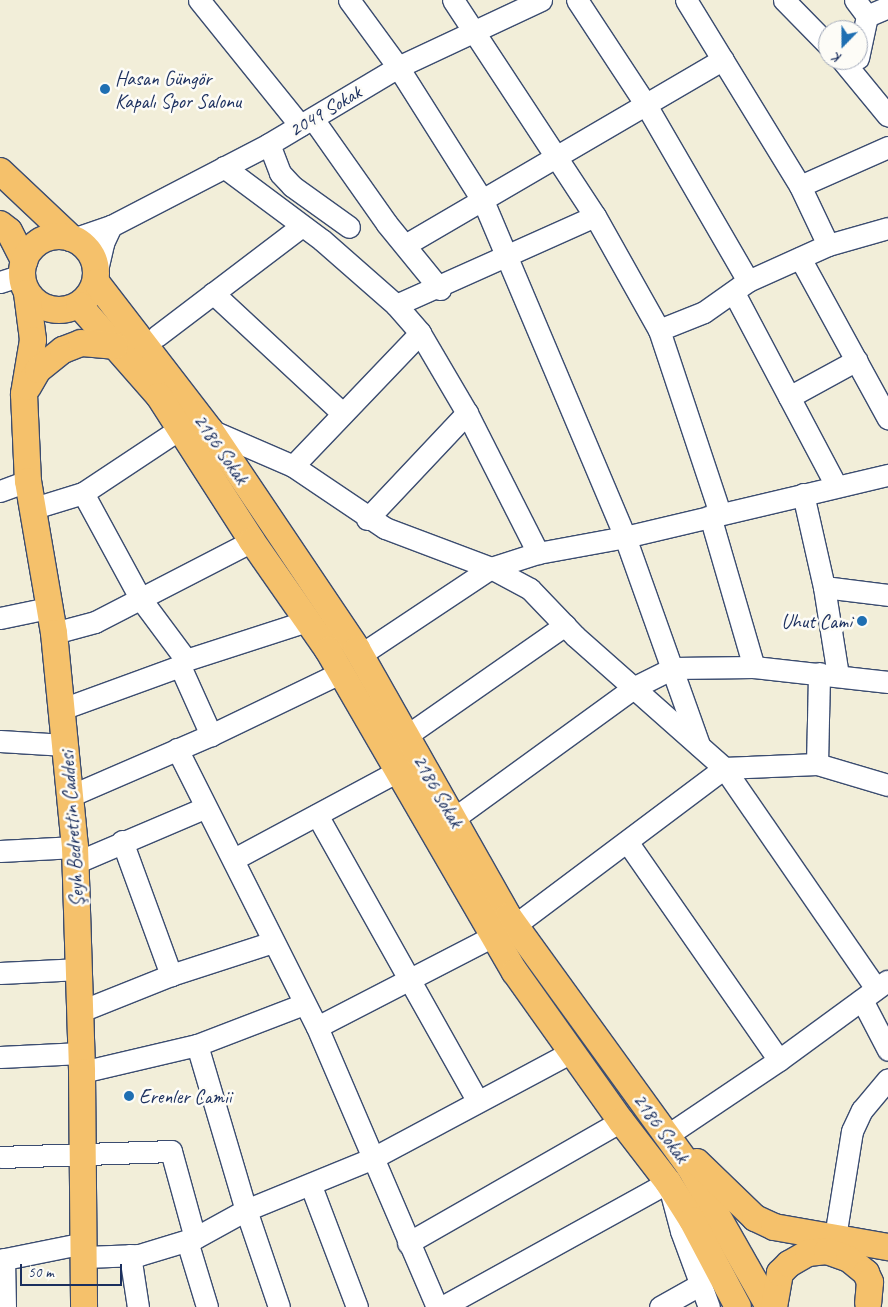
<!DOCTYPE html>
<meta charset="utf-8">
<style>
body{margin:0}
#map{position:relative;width:888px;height:1307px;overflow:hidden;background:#f2eed9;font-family:Caveat,sans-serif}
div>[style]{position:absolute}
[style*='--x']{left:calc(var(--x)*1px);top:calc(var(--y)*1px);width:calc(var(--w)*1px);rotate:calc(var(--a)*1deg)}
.roads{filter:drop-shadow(1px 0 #3b4c70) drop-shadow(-1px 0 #3b4c70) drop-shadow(0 1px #3b4c70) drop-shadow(0 -1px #3b4c70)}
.minor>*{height:21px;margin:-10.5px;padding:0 10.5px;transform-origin:10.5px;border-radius:10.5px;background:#fff}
.major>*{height:26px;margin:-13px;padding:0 13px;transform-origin:13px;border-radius:13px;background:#f5c16b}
.major>.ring{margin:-13px;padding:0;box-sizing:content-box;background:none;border:26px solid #f5c16b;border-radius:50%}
.dots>*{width:14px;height:14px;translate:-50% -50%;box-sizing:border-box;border:2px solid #fdfcf7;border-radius:50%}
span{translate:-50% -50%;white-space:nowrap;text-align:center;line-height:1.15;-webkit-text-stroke:5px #fdfcf7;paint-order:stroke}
.poi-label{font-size:20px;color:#1b2f5e}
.left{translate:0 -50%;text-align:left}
.right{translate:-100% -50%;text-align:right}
.street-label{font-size:20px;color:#1b2f5e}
.north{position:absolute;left:818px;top:20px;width:50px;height:50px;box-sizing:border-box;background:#fdfcf7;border:1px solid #a3aaba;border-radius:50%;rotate:202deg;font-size:14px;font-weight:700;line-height:20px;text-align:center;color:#1b2f5e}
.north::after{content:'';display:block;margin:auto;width:18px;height:22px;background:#1f6fb2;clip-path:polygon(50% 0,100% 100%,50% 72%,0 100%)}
.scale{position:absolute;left:20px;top:1264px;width:102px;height:22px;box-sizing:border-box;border:2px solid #1b2f5e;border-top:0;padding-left:6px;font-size:15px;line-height:18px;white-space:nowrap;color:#1b2f5e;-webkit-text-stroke:4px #fdfcf7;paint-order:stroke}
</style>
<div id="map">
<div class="roads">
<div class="minor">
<div style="--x:199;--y:0;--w:161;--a:51.1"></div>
<div style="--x:349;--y:0;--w:83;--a:53.8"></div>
<div style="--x:398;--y:67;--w:161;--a:57.7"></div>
<div style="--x:484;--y:203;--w:363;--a:67.1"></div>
<div style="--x:625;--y:537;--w:221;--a:70.4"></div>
<div style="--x:453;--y:0;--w:258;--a:56.7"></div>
<div style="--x:595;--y:216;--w:131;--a:60.7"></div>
<div style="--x:659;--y:330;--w:193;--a:71.6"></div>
<div style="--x:577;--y:0;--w:126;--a:56.7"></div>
<div style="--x:646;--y:105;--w:203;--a:59.9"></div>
<div style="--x:686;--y:0;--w:218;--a:58.5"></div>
<div style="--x:800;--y:186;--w:65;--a:64.6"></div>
<div style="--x:784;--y:0;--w:63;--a:45.6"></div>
<div style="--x:855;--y:0;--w:20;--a:53"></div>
<div style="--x:867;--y:16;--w:43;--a:102.1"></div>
<div style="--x:867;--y:16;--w:23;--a:-23"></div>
<div style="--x:842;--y:60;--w:72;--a:50.6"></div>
<div style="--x:313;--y:119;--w:128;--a:54.8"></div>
<div style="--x:387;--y:224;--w:84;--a:50.8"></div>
<div style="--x:269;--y:144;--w:31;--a:69"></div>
<div style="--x:280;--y:173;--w:18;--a:47"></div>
<div style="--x:292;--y:186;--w:70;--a:35.7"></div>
<div style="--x:224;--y:167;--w:122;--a:36.7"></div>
<div style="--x:322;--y:240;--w:98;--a:41.3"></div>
<div style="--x:396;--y:305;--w:37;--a:49"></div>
<div style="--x:420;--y:333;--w:93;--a:59.6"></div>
<div style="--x:467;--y:413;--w:157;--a:63.1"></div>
<div style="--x:800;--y:186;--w:96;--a:-23.9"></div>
<div style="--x:73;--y:239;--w:40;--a:-18.9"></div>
<div style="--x:111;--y:226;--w:178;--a:-27.4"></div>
<div style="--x:269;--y:144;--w:150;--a:-30.8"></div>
<div style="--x:398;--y:67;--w:158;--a:-25.1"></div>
<div style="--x:405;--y:245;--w:368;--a:-30.3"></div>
<div style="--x:800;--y:258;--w:183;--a:61.3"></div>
<div style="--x:97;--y:270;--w:28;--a:-77"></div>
<div style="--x:103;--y:243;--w:19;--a:-65"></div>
<div style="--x:0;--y:282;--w:23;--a:-18"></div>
<div style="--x:213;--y:293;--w:175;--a:42.9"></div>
<div style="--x:734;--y:293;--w:218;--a:62.1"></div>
<div style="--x:396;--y:305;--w:218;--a:-24.1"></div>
<div style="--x:659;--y:330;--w:48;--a:-21.8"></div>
<div style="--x:704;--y:312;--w:54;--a:-35.2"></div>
<div style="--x:748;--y:281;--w:88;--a:-24.2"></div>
<div style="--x:828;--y:245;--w:62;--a:-15.8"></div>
<div style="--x:157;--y:336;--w:182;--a:-37.2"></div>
<div style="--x:789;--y:397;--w:77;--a:-28.6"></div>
<div style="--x:210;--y:430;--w:90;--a:23.4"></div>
<div style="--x:293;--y:466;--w:111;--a:34"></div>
<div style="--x:385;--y:528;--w:113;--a:20.7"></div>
<div style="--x:491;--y:568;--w:49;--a:-17.7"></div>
<div style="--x:538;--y:553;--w:88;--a:-10.4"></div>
<div style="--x:625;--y:537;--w:270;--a:-13.3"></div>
<div style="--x:293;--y:466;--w:184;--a:-46.3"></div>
<div style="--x:0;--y:491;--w:30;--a:-20"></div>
<div style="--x:83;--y:493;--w:119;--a:61.5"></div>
<div style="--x:140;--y:598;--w:77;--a:53.4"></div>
<div style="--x:803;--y:494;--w:95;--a:77.3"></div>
<div style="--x:824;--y:587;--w:89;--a:81"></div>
<div style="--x:31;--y:509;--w:54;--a:-17.1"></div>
<div style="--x:83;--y:493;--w:114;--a:-33.6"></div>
<div style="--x:710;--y:516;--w:157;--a:73.8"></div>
<div style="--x:367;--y:519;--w:146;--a:-46.7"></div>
<div style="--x:824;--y:587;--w:64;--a:7.1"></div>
<div style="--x:0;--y:618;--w:49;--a:-11.8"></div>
<div style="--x:54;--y:633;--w:42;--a:-15"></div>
<div style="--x:95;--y:622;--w:177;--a:-27.3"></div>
<div style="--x:360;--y:655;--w:157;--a:-33.6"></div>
<div style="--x:491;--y:568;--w:44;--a:28.3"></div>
<div style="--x:530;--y:589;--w:65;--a:46.2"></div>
<div style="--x:575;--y:636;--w:199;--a:41.5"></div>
<div style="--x:724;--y:768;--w:267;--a:55.4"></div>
<div style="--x:180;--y:666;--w:76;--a:65.8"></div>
<div style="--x:62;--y:709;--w:126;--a:-20"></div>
<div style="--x:180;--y:666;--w:8;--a:-45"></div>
<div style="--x:186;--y:660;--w:127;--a:-17.9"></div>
<div style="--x:406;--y:736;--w:194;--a:-34.9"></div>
<div style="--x:0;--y:741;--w:65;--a:3.5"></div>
<div style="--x:177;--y:749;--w:311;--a:63.3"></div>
<div style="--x:317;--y:1027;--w:305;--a:66.8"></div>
<div style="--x:817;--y:764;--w:91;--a:-88.7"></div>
<div style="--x:70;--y:796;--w:154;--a:-23.4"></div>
<div style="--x:211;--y:735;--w:143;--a:-25.7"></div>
<div style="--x:317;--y:815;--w:327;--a:60.7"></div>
<div style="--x:453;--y:819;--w:223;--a:-36"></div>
<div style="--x:633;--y:688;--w:45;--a:-26.6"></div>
<div style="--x:673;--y:668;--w:81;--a:-0.7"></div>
<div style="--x:754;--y:667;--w:135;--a:6.4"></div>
<div style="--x:122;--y:841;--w:143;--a:69.9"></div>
<div style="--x:628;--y:843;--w:264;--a:55.2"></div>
<div style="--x:0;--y:851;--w:75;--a:-3.1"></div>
<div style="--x:234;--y:859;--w:186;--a:-28.2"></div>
<div style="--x:75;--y:863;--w:142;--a:-23.1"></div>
<div style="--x:0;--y:973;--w:80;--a:-2.9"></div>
<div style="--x:862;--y:1000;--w:56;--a:62.5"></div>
<div style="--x:81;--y:1011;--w:97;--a:-21.8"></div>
<div style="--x:171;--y:975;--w:107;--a:-17.9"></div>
<div style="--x:317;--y:1027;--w:223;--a:-27.3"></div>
<div style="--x:515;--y:925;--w:261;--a:-36.9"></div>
<div style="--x:724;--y:768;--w:93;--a:-2.5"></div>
<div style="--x:817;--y:764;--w:74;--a:16.5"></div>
<div style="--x:197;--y:1045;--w:172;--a:73.5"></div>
<div style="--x:246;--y:1210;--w:102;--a:71.2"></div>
<div style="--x:0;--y:1057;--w:81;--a:-2.8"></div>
<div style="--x:82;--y:1072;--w:118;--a:-13.2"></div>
<div style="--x:197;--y:1045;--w:115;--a:-21"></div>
<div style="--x:666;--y:1136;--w:136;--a:-33.9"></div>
<div style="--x:779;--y:1060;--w:134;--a:-36.2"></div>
<div style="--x:0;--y:1157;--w:171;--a:-2"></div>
<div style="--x:171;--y:1151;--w:90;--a:74.6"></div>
<div style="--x:311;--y:1186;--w:129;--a:69.2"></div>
<div style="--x:835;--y:1237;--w:107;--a:-80.9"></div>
<div style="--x:852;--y:1131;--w:23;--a:-65"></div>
<div style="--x:862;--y:1110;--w:40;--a:-50"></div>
<div style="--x:187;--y:1241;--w:69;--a:73.1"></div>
<div style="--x:408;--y:1243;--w:245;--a:-29.8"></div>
<div style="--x:130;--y:1255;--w:53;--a:81.3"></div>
<div style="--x:84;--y:1257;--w:55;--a:-2.1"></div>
<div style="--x:139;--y:1255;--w:59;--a:-16.9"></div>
<div style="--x:195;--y:1238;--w:58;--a:-28.8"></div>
<div style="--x:246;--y:1210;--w:135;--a:-22.2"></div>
<div style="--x:371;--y:1159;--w:227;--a:-28.1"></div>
<div style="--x:4;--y:1259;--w:48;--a:88.8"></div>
<div style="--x:0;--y:1260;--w:86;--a:-11.4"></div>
<div style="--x:442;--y:1307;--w:258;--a:-28.9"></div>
<div style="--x:668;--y:1182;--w:51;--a:75.1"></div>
<div style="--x:681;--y:1231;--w:81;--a:69.8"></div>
<div style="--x:660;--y:1307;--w:47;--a:-29.3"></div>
</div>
<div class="major">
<div style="--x:0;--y:171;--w:98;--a:43.3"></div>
<div style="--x:0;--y:224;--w:11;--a:38"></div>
<div style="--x:9;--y:231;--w:34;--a:63"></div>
<div class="ring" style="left:22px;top:236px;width:48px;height:48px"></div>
<div style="--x:96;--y:282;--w:187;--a:52.4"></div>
<div style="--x:210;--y:430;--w:264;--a:56.1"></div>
<div style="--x:357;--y:649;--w:307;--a:60.5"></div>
<div style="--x:508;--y:916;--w:309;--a:54.1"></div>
<div style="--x:689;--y:1166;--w:162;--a:60.4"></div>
<div style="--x:27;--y:293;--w:47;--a:82.7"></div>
<div style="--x:33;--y:340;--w:55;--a:99.5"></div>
<div style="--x:24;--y:394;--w:87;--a:87.4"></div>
<div style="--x:28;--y:481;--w:154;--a:80.3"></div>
<div style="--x:54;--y:633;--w:215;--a:84.4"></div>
<div style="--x:75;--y:847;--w:225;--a:88.2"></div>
<div style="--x:82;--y:1072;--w:235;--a:89.5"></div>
<div style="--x:79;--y:305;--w:121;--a:48.7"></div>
<div style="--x:159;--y:396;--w:172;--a:57.3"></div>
<div style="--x:252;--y:541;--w:133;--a:55.1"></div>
<div style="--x:328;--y:650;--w:372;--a:59.9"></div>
<div style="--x:515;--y:972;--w:183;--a:54.6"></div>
<div style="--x:621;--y:1121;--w:77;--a:52.4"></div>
<div style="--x:668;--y:1182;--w:45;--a:57.7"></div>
<div style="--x:692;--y:1220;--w:98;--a:62.1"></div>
<div style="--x:28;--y:387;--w:20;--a:-60"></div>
<div style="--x:38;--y:370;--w:32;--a:-39"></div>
<div style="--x:63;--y:350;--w:19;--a:-21"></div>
<div style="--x:81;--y:343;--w:34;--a:5"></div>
<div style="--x:697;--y:1162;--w:81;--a:44"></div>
<div style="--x:755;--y:1218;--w:21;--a:25"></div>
<div style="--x:774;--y:1227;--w:116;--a:10"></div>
<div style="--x:774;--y:1307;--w:35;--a:-80"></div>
<div style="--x:780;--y:1273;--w:13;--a:-45"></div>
<div style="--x:789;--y:1264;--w:22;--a:-30"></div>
<div style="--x:808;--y:1253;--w:19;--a:-6"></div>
<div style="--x:827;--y:1251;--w:23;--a:20"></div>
<div style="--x:849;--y:1259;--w:22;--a:39"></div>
<div style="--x:866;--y:1273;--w:10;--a:66"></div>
<div style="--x:870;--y:1282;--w:21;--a:95"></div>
</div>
</div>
<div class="dots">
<div style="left:105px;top:89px;background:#1f6fb2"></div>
<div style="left:862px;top:621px;background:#1f6fb2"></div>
<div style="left:129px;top:1096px;background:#1f6fb2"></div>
</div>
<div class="poi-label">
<span class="left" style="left:115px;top:90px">Hasan Güngör<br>Kapalı Spor Salonu</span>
<span class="right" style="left:852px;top:621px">Uhut Cami</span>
<span class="left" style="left:139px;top:1096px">Erenler Camii</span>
</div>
<div class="street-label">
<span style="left:325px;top:111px;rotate:-31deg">2049 Sokak</span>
<span style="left:221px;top:449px;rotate:55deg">2186 Sokak</span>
<span style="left:438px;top:791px;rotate:60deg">2186 Sokak</span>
<span style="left:72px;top:829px;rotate:-94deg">Şeyh Bedrettin Caddesi</span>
<span style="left:661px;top:1128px;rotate:54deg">2186 Sokak</span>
</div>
<div class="north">K</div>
<div class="scale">50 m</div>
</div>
